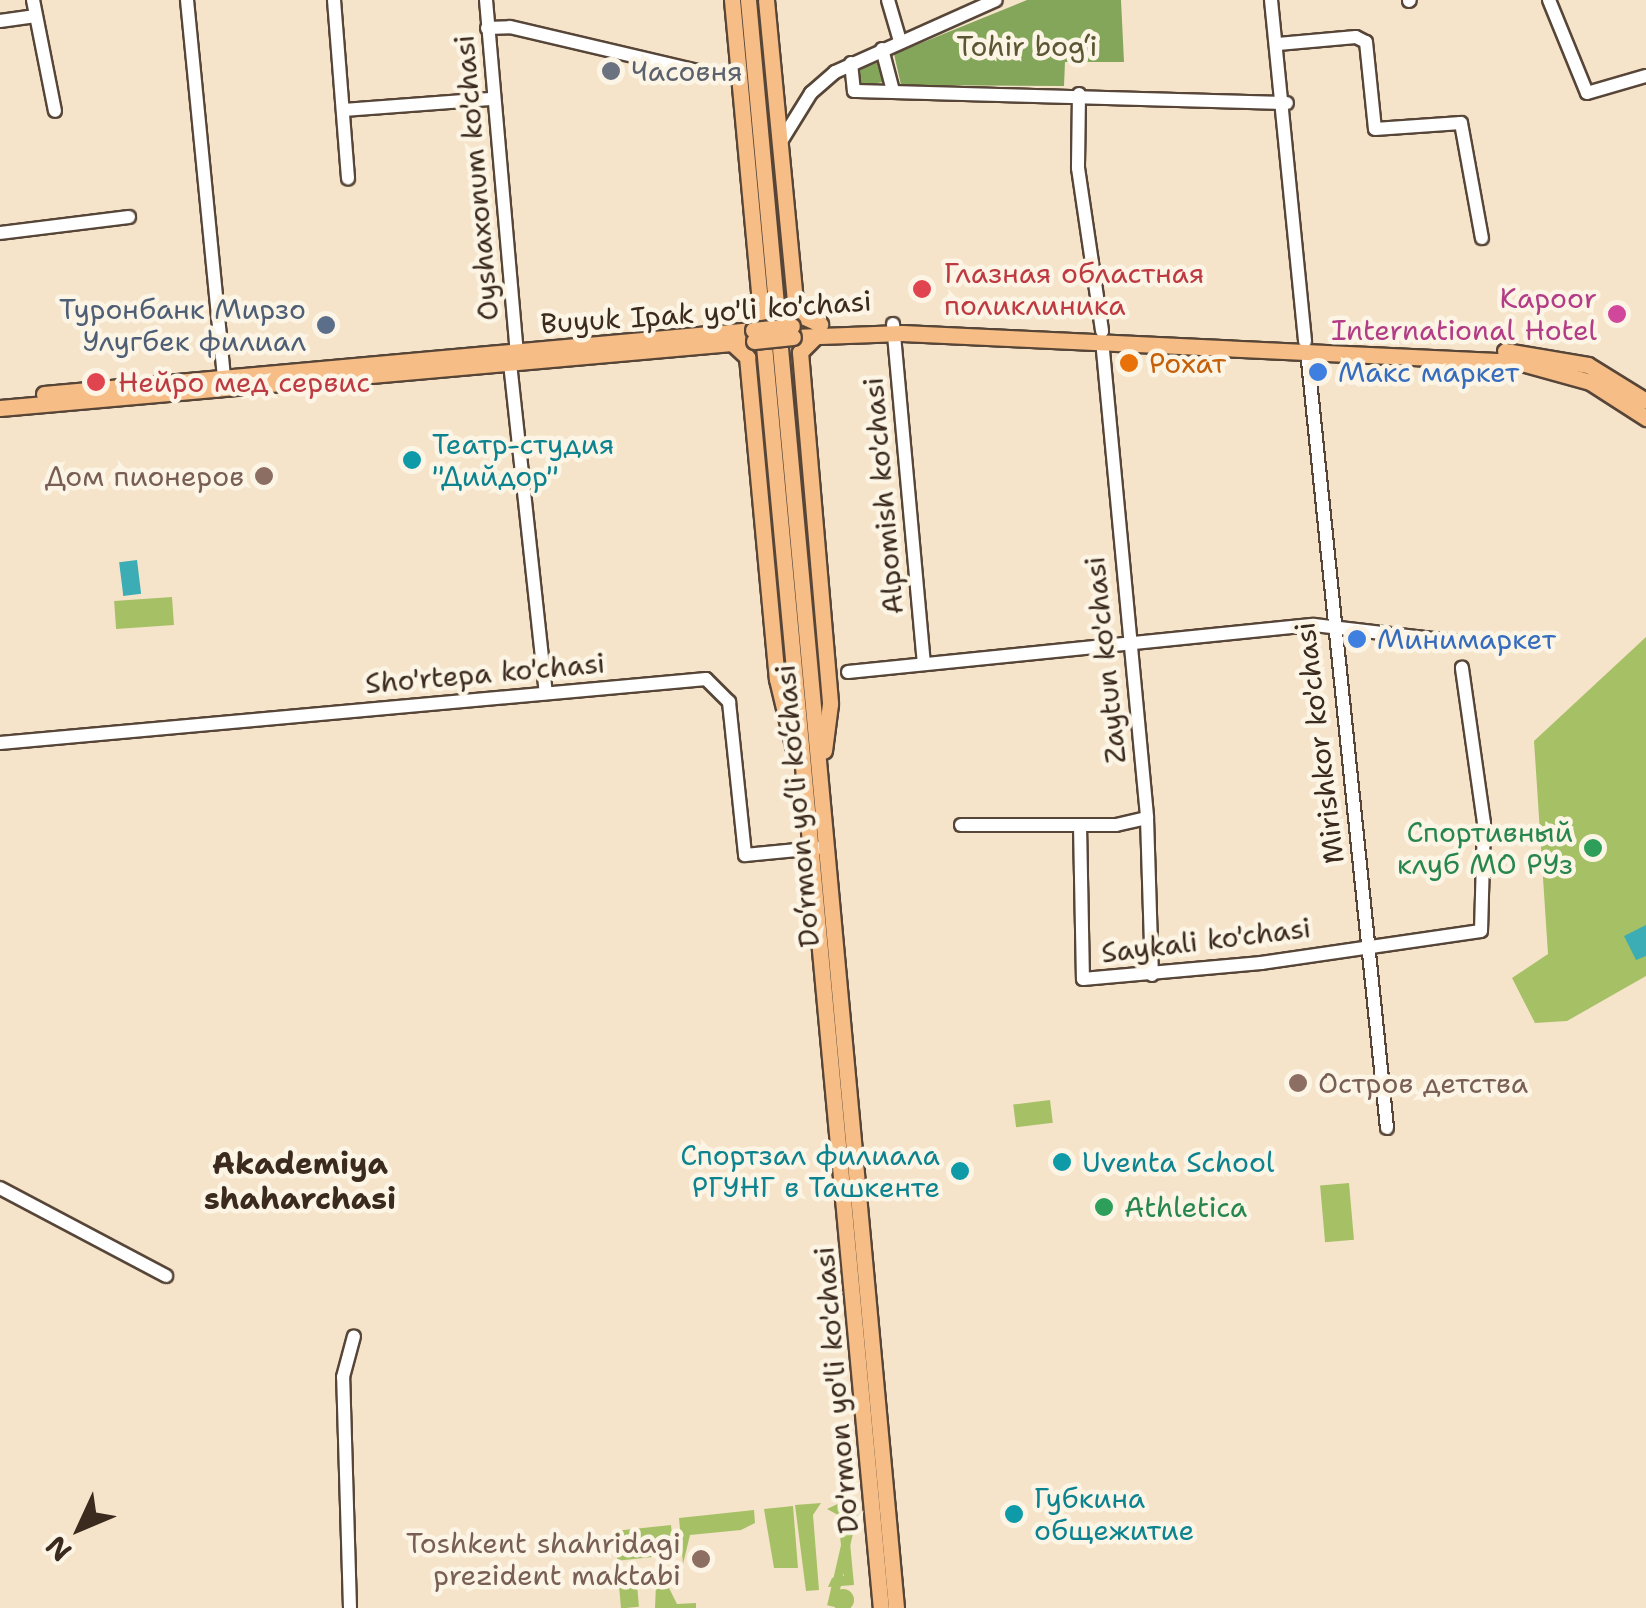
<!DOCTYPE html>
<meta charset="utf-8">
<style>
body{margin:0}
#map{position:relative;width:1646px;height:1608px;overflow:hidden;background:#f6e4ca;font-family:"Shantell Sans",sans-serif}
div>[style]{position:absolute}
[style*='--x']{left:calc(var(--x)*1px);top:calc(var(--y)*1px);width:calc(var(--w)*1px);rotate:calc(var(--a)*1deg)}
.green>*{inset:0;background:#a6c066;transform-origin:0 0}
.round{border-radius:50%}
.forest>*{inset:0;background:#84a65b}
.water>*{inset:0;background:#3cadb4;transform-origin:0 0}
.roads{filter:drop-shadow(2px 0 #574638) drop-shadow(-2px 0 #574638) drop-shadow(0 2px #574638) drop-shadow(0 -2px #574638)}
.minor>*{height:12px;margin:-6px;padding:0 6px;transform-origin:6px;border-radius:6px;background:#fff}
.major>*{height:15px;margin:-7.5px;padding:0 7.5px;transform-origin:7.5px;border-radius:7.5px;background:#f6be86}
.bridges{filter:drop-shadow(2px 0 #574638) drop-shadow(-2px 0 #574638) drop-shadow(0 2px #574638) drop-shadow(0 -2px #574638)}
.major-bridge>*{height:15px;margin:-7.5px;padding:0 7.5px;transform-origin:7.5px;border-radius:7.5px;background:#f6be86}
.dots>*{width:28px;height:28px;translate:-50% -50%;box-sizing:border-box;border:5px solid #fcf5e5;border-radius:50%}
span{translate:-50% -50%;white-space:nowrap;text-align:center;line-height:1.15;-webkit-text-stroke:9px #fcf5e5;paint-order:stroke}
.park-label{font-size:28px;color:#5b5734}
.worship-label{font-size:28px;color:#5b616d}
.left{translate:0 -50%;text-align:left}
.street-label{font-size:28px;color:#3b2a1e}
.health-label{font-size:28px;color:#be3a42}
.hotel-label{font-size:28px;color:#b23c85}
.right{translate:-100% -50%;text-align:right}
.service-label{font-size:28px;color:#4e5e75}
.food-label{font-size:28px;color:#c56008}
.shop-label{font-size:28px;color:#366cbe}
.culture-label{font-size:28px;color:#0d838f}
.education-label{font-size:28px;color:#785e54}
.leisure-label{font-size:28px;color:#27864d}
.neighbourhood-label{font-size:30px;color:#3b2a1e;font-weight:700}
.north{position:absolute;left:30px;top:1478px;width:100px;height:100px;-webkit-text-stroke:8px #fcf5e5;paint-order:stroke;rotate:226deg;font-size:28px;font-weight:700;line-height:40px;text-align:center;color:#3b2a1e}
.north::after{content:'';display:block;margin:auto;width:35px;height:45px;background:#3b2a1e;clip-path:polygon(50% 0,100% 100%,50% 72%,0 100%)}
</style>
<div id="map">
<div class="green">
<div style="left:172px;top:597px;width:28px;height:58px;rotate:86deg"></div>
<div style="clip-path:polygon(1646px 637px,1646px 976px,1567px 1021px,1535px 1023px,1512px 978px,1548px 954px,1534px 741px)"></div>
<div style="left:1050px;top:1100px;width:23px;height:37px;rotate:83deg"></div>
<div style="left:1349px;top:1183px;width:57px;height:29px;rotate:85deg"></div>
<div style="clip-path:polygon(846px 1500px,854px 1585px,828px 1587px,832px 1578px,844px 1576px,838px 1515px,827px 1509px)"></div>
<div style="left:851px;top:1502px;width:9px;height:106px;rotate:13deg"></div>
<div style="clip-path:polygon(821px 1503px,813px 1515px,819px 1590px,806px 1591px,795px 1505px)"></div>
<div style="clip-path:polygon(793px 1506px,798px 1568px,774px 1568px,764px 1509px)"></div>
<div style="clip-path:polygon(754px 1510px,755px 1523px,741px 1530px,690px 1535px,683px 1564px,679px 1518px)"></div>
<div style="left:671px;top:1525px;width:30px;height:57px;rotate:84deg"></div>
<div style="left:636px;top:1573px;width:34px;height:18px;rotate:85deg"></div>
<div style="clip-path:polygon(656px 1584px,668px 1586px,677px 1604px,696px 1603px,696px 1608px,655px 1608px)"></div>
<div class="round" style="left:832px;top:1589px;width:22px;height:22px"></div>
</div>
<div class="forest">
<div style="clip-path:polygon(1027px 0,1121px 0,1124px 62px,1065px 62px,1064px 86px,901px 85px,894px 54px)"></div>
<div style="clip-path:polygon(879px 62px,884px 82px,856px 86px,857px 71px)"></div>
</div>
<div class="water">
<div style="left:137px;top:560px;width:34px;height:18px;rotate:83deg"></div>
<div style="clip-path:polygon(1646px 925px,1646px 956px,1636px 960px,1624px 936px)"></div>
</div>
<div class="roads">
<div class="minor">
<div style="--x:33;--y:0;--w:113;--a:78.8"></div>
<div style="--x:187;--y:0;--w:388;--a:84.4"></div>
<div style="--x:334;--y:0;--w:179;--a:85.5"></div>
<div style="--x:486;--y:0;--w:352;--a:85"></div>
<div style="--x:888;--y:0;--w:43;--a:73.7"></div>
<div style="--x:1271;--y:0;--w:343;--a:84.3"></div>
<div style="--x:1549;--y:0;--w:100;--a:67.8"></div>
<div style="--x:1587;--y:93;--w:61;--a:-16.1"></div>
<div style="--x:1409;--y:1;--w:1;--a:-45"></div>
<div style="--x:0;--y:21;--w:36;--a:-8"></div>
<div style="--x:487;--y:28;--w:23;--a:-2"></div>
<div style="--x:510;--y:27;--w:210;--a:13.2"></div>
<div style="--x:1278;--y:44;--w:78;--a:-5.1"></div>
<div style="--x:1356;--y:37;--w:11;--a:27"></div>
<div style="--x:1366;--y:42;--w:87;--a:84.1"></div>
<div style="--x:1375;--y:129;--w:86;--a:-4"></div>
<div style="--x:1461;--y:123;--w:117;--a:79.7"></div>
<div style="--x:882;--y:49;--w:43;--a:75.3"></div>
<div style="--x:851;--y:63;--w:28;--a:84"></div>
<div style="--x:854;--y:91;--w:433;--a:1.6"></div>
<div style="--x:1079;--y:94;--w:74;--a:90.8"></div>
<div style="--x:1078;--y:168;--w:165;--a:81.6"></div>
<div style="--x:343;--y:110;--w:148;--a:-4.3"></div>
<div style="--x:780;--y:143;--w:59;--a:-58.2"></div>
<div style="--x:811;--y:93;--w:32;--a:-41"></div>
<div style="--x:835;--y:72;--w:176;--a:-24.1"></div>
<div style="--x:0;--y:233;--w:130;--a:-7.1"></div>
<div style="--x:893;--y:324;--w:341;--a:84.8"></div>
<div style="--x:1102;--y:340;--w:480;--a:84.6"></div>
<div style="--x:1147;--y:818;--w:157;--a:88.2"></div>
<div style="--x:1307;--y:351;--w:781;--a:84.12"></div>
<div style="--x:510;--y:363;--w:332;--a:83.8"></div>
<div style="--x:848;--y:672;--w:468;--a:-5.8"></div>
<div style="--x:1314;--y:625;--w:154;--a:6.7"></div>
<div style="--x:0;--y:743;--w:709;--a:-5.18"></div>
<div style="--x:706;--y:679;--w:33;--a:45"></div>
<div style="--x:729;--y:702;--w:154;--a:84"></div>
<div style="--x:745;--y:855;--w:73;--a:-5.5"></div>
<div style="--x:961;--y:825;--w:155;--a:0"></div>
<div style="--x:1116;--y:825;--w:32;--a:-13"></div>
<div style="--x:1080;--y:825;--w:154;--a:88.9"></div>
<div style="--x:1083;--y:979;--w:179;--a:-5.1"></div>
<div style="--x:1261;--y:963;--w:222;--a:-8.3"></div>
<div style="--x:1481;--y:931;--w:108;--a:-88.4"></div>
<div style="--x:1484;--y:823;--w:157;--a:-98.1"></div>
<div style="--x:0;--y:1188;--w:188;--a:27.9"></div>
<div style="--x:350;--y:1608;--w:231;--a:-91.7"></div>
<div style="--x:343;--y:1377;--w:42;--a:-75"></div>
</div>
<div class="major">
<div style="--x:732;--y:0;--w:1615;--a:84.71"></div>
<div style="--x:748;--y:0;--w:1615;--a:84.74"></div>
<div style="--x:766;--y:0;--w:304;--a:84.5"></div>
<div style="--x:795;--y:303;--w:15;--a:62"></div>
<div style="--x:802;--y:316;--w:20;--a:24"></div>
<div style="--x:817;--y:335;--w:24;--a:135"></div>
<div style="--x:800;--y:352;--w:353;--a:85.1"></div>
<div style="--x:830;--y:704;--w:47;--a:97.3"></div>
<div style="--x:793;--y:337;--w:109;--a:-2.1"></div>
<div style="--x:902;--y:333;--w:617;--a:2.7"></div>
<div style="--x:1518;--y:362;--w:75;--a:15.5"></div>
<div style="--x:1590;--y:382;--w:67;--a:32.7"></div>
<div style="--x:732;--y:343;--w:21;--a:43"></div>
<div style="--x:747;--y:357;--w:323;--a:84.7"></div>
<div style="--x:777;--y:679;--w:77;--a:76.5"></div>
<div style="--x:1505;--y:351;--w:84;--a:9.6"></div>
<div style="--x:1588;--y:365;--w:68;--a:31.8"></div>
<div style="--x:44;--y:394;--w:712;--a:-5.16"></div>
<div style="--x:0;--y:408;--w:757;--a:-5.08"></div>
</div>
</div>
<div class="bridges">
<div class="major-bridge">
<div style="--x:753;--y:330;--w:39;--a:-6"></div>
<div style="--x:754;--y:341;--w:39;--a:-6"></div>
</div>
</div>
<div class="dots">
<div style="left:611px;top:71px;background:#6b7280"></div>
<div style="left:922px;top:289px;background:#e0444e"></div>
<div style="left:1617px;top:314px;background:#d1479c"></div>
<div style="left:326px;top:325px;background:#5c6f8a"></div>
<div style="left:1129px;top:363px;background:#e8710a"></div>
<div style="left:1318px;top:372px;background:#3f7fe0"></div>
<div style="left:96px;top:382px;background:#e0444e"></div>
<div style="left:412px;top:460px;background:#0f9aa8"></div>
<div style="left:264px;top:476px;background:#8d6e63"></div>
<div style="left:1357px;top:639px;background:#3f7fe0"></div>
<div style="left:1593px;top:848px;background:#2e9e5b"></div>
<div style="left:1298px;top:1083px;background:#8d6e63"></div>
<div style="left:1062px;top:1162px;background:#0f9aa8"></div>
<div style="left:960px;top:1171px;background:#0f9aa8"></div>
<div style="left:1104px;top:1207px;background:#2e9e5b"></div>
<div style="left:1014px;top:1514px;background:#0f9aa8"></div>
<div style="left:701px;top:1559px;background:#8d6e63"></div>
</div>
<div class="park-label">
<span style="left:1027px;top:46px">Tohir bog‘i</span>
</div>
<div class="worship-label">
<span class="left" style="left:631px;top:71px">Часовня</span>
</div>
<div class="street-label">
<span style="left:476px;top:178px;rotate:-95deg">Oyshaxonum ko'chasi</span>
<span style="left:706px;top:312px;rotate:-4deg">Buyuk Ipak yo'li ko'chasi</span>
<span style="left:883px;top:496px;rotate:-95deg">Alpomish ko'chasi</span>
<span style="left:1105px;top:660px;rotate:-96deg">Zaytun ko'chasi</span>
<span style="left:485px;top:673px;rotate:-5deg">Sho'rtepa ko'chasi</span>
<span style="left:1319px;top:743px;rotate:-97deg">Mirishkor ko'chasi</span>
<span style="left:797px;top:806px;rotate:-95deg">Do‘rmon yo‘li ko‘chasi</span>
<span style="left:1206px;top:940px;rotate:-7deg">Saykali ko'chasi</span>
<span style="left:836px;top:1390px;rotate:-95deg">Do'rmon yo'li ko'chasi</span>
</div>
<div class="health-label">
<span class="left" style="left:944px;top:289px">Глазная областная<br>поликлиника</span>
<span class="left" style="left:118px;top:382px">Нейро мед сервис</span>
</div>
<div class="hotel-label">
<span class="right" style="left:1597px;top:314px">Kapoor<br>International Hotel</span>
</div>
<div class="service-label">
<span class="right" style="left:306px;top:325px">Туронбанк Мирзо<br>Улугбек филиал</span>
</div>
<div class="food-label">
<span class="left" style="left:1149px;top:363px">Рохат</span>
</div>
<div class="shop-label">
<span class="left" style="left:1338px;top:372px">Макс маркет</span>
<span class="left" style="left:1377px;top:639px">Минимаркет</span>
</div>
<div class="culture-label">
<span class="left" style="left:432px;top:460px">Театр-студия<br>"Дийдор"</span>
<span class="right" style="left:940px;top:1171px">Спортзал филиала<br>РГУНГ в Ташкенте</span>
<span class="left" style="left:1082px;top:1162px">Uventa School</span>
<span class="left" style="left:1034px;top:1514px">Губкина<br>общежитие</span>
</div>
<div class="education-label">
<span class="right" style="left:244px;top:476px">Дом пионеров</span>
<span class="left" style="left:1318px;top:1083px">Остров детства</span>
<span class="right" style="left:681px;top:1559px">Toshkent shahridagi<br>prezident maktabi</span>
</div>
<div class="leisure-label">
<span class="right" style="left:1573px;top:848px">Спортивный<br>клуб МО РУз</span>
<span class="left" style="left:1124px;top:1207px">Athletica</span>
</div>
<div class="neighbourhood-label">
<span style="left:300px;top:1181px">Akademiya<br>shaharchasi</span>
</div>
<div class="north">N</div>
</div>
